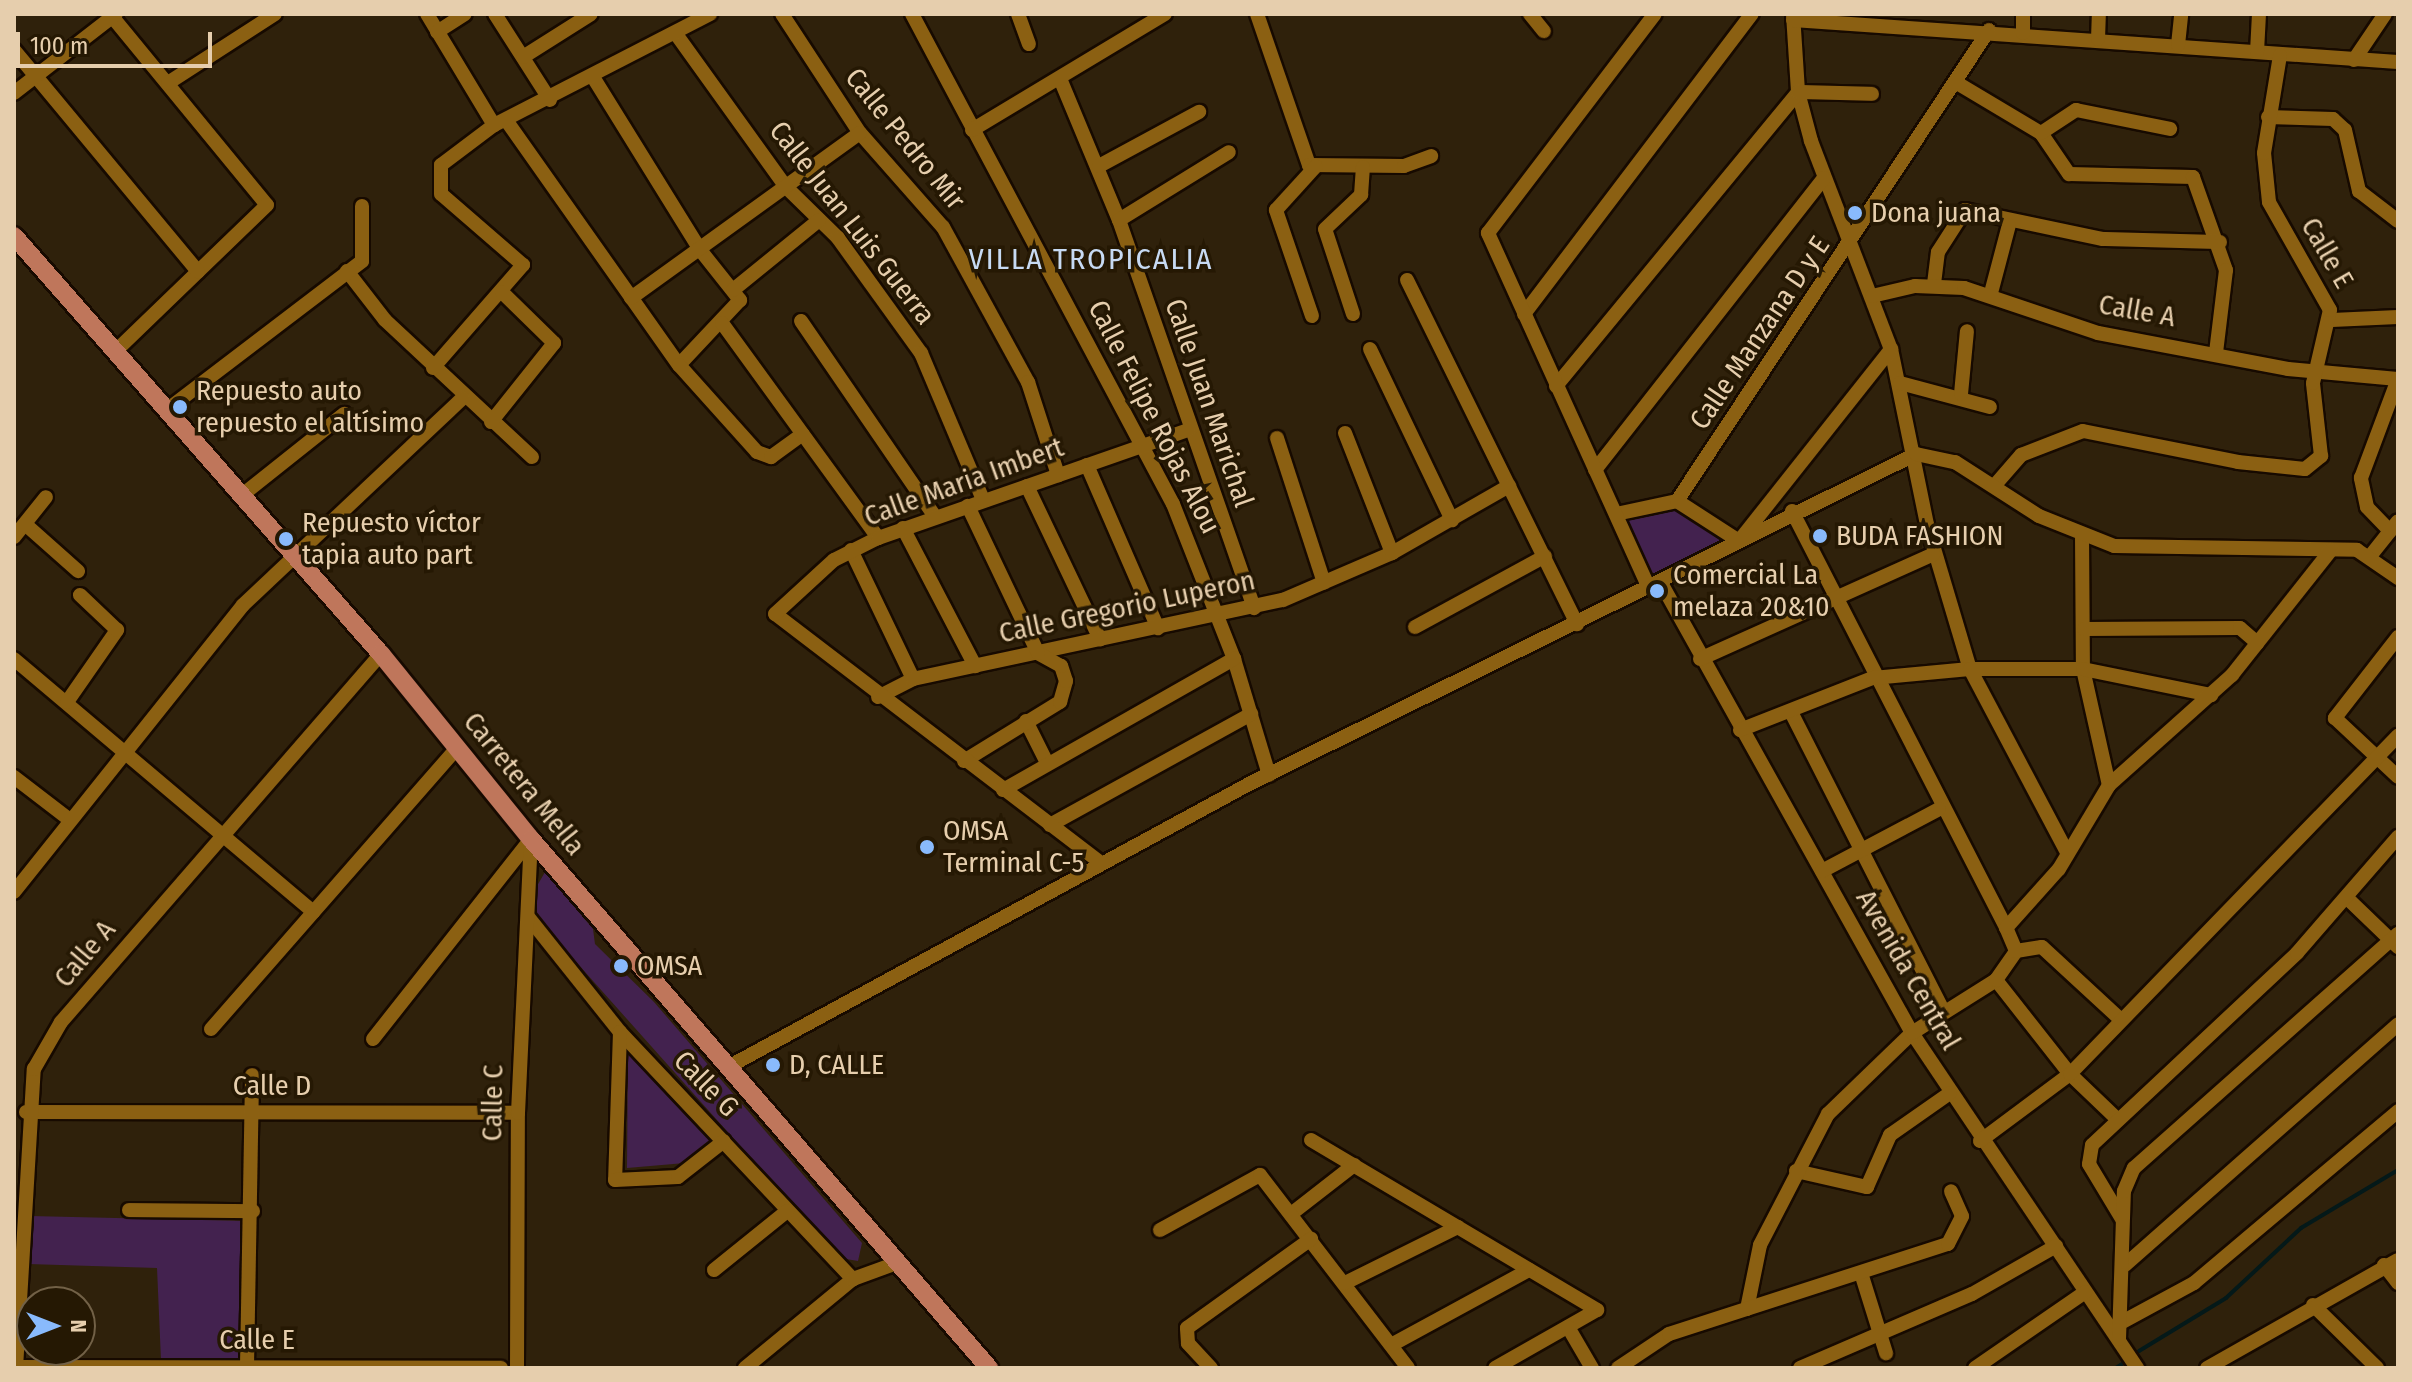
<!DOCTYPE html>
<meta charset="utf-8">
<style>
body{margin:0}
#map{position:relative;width:2412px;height:1382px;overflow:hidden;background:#2f210b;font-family:"Fira Sans Condensed",sans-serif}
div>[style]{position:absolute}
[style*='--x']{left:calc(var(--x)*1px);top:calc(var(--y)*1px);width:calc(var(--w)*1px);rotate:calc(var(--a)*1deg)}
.green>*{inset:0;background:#43224f}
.stream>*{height:4px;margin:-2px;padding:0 2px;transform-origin:2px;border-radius:2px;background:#041919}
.roads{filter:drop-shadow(2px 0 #170a00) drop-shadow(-2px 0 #170a00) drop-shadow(0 2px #170a00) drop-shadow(0 -2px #170a00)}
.minor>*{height:14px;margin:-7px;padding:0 7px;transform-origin:7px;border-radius:7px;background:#8b6012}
.major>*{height:18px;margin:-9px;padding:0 9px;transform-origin:9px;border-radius:9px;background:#bf765b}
.dots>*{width:22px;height:22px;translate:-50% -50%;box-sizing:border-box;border:4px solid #251803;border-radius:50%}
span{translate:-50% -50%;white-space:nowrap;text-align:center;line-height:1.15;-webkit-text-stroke:7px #251803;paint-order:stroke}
.street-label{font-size:28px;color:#e6cead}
.poi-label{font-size:28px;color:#e6cead}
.left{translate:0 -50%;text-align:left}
.neighbourhood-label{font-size:30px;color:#c7daf3;letter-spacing:2px}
.frame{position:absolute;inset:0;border:16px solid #e6cead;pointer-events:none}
.north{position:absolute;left:16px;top:1286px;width:80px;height:80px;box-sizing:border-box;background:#251803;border:2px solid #726147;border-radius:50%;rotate:90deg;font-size:22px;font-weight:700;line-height:32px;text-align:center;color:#e6cead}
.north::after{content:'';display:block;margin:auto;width:28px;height:36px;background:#89bafc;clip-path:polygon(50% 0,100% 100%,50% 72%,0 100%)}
.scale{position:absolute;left:16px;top:32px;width:196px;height:36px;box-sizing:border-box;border:4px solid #e6cead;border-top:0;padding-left:10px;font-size:24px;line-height:28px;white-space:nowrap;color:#e6cead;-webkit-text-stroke:6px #251803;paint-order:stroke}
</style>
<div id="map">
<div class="green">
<div style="clip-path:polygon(1678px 507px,1721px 540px,1654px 578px,1625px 518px)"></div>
<div style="clip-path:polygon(545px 872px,593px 929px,595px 944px,654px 1002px,862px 1243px,858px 1261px,840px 1258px,536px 917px,537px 886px)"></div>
<div style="clip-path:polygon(628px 1046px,712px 1139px,685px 1163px,627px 1168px)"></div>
<div style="clip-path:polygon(30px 1216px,245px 1221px,244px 1359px,161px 1360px,157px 1268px,28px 1264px)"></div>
</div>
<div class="stream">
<div style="--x:2139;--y:1351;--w:102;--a:-31.3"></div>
<div style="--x:2226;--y:1298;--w:103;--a:-43"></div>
<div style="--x:2301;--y:1228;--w:113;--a:-30.9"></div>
<div style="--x:2116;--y:1368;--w:7;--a:-34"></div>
</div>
<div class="roads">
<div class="minor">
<div style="--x:110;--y:14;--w:247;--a:50.6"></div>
<div style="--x:267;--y:205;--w:211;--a:136"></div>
<div style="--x:427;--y:14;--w:130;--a:58.9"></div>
<div style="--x:495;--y:14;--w:102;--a:57.4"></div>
<div style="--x:782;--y:14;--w:142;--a:56.8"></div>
<div style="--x:860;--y:133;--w:125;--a:48.6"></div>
<div style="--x:943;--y:227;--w:177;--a:61.3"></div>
<div style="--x:1028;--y:382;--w:98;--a:72.1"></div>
<div style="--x:912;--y:14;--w:555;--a:61.96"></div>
<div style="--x:1173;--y:504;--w:167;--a:68.5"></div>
<div style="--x:1234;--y:659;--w:121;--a:73.2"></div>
<div style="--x:1018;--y:14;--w:32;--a:70"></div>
<div style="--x:1257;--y:14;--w:160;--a:71"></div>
<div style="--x:1309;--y:165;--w:95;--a:0.6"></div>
<div style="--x:1404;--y:166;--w:29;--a:-20"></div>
<div style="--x:1530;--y:14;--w:22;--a:51"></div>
<div style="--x:1793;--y:14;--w:78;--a:86.3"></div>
<div style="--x:1798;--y:92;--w:51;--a:75.1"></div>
<div style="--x:1811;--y:141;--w:223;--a:69"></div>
<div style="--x:1891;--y:349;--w:180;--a:78.4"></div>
<div style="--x:1927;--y:525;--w:150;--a:73.4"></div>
<div style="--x:1970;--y:669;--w:205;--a:62.1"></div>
<div style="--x:1793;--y:20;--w:606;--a:3.97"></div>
<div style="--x:437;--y:32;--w:33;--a:-33"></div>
<div style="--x:2023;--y:33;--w:19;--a:-90"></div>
<div style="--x:676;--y:34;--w:188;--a:54.3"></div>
<div style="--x:786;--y:187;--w:73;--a:44.4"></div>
<div style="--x:838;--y:238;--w:142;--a:54.2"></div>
<div style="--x:921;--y:353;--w:160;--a:67.1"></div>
<div style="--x:2098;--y:39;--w:25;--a:-88"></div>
<div style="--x:2178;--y:45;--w:31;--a:-84"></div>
<div style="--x:14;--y:50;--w:288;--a:50.3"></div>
<div style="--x:2257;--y:52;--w:38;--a:-87"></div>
<div style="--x:523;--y:57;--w:80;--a:-32.3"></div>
<div style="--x:2354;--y:60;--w:55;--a:-56"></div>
<div style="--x:593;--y:77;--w:205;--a:58.2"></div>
<div style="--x:701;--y:251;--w:63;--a:51.5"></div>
<div style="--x:740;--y:300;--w:89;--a:133.2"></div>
<div style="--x:1061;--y:81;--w:151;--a:67.4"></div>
<div style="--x:1119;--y:220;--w:411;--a:70.8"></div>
<div style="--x:168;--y:83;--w:127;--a:-32.8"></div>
<div style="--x:1957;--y:83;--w:98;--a:30.8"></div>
<div style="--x:2041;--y:133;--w:50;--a:55.7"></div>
<div style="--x:2069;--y:174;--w:124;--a:1.4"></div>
<div style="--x:2193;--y:177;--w:99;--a:70.5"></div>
<div style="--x:2226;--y:270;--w:84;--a:96.9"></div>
<div style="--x:14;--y:93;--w:129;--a:-37.8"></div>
<div style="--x:2268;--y:117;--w:65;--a:1.8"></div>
<div style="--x:2333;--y:119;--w:16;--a:43"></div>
<div style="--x:2345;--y:130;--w:63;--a:77.1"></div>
<div style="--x:2359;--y:191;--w:49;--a:37.6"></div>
<div style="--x:506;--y:120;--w:300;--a:54.8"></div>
<div style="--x:679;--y:365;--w:117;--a:48.1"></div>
<div style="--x:757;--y:452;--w:15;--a:20"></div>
<div style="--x:771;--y:457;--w:39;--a:-36"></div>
<div style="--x:972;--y:130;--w:225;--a:-31"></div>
<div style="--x:2041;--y:133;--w:42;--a:-33.3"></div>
<div style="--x:2076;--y:110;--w:96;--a:11.4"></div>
<div style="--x:1099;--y:166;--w:114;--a:-28.4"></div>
<div style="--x:1119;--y:220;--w:129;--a:-31.7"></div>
<div style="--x:347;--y:271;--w:62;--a:52.2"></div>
<div style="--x:385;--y:320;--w:201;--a:43"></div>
<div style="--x:1407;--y:280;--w:384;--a:63.7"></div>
<div style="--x:1934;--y:284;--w:32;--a:-83"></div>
<div style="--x:1938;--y:252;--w:50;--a:-57.3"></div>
<div style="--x:1965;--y:210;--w:141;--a:11.9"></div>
<div style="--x:2103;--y:239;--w:117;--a:1.5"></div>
<div style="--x:733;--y:290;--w:111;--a:-39.1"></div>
<div style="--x:1991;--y:293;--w:70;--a:-75.2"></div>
<div style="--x:1872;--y:296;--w:44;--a:-13.1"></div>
<div style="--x:1915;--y:286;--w:49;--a:2.3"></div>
<div style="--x:1964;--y:288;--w:141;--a:18.6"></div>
<div style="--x:2098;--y:333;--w:193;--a:10.7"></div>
<div style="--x:2288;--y:369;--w:110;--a:5.2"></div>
<div style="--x:631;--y:298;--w:282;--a:-35.8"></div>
<div style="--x:1353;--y:314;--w:89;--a:-108.2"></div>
<div style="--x:1325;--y:229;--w:50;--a:-43.4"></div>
<div style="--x:1361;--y:195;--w:28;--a:-86"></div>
<div style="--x:1524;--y:314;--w:377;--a:-52.8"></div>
<div style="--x:1312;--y:316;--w:112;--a:-108.8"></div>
<div style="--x:1276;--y:210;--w:59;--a:-47.7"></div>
<div style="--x:2332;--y:320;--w:66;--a:-2.6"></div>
<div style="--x:801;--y:321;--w:237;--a:55.6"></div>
<div style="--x:722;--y:323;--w:266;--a:54"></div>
<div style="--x:1370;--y:349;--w:190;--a:64.4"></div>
<div style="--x:433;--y:368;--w:137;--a:-48.9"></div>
<div style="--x:523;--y:265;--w:108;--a:-139.1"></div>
<div style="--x:441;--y:194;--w:29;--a:-90"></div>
<div style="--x:441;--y:165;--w:66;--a:-37"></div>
<div style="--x:494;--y:125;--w:243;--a:-27.2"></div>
<div style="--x:1900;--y:383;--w:93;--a:14.9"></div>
<div style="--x:1556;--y:386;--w:381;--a:-50.5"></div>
<div style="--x:1798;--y:92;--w:74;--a:1.5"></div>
<div style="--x:1961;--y:394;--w:63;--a:-84.6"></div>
<div style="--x:168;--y:409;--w:244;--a:-37.3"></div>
<div style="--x:362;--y:261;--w:55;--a:-90"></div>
<div style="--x:491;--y:422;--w:101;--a:-51.4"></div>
<div style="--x:554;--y:343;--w:73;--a:-135.6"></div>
<div style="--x:1345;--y:433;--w:129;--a:68.6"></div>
<div style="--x:1277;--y:438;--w:152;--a:72"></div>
<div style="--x:1087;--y:465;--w:178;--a:66.5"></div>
<div style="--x:1595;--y:470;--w:371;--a:-51.9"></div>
<div style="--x:1995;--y:485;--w:40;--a:-49"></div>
<div style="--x:2021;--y:455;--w:66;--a:-21.2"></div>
<div style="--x:2083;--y:431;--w:158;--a:11.3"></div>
<div style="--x:2238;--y:462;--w:67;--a:6"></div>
<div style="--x:2305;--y:469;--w:21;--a:-39"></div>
<div style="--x:2321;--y:456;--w:73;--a:-96.3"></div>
<div style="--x:2313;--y:383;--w:75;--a:-76.9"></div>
<div style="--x:2330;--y:310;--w:124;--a:-119.5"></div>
<div style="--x:2269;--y:202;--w:49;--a:-95.8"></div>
<div style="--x:2264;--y:153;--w:99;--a:-80.7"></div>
<div style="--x:1027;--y:486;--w:170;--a:64.5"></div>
<div style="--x:241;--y:496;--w:132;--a:-38.5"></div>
<div style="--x:1677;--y:501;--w:565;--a:-56.48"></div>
<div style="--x:1792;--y:511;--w:469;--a:62.8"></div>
<div style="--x:1616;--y:514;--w:62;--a:-12"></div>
<div style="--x:1677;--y:501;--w:74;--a:32.8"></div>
<div style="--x:1739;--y:541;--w:245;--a:-51.6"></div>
<div style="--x:25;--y:524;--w:71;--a:41.6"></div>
<div style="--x:903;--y:528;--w:156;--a:62.4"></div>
<div style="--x:2390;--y:531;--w:33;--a:-134"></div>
<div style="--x:2367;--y:507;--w:30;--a:-102"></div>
<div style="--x:2361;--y:478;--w:106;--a:-69.5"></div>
<div style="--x:2082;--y:535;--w:134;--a:89.6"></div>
<div style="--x:2083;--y:669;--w:119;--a:77.4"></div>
<div style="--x:14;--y:537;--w:51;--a:-51.3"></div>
<div style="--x:851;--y:550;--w:143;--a:64.3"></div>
<div style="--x:2371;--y:555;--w:43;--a:-51.5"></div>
<div style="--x:1661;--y:583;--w:515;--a:60.85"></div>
<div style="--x:1912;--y:1033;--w:404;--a:56.1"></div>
<div style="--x:1649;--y:588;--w:390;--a:-114.4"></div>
<div style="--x:1488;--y:233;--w:275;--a:-52.7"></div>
<div style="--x:1415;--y:627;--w:148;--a:-28.6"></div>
<div style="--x:2084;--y:629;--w:156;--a:-0.4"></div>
<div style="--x:2240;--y:628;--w:23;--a:41"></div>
<div style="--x:2398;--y:637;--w:103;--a:127.9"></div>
<div style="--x:2335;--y:718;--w:86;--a:43.1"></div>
<div style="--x:14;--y:659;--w:392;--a:40.2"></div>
<div style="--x:1700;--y:659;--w:256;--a:-24.2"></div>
<div style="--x:878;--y:697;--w:39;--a:-27"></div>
<div style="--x:913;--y:679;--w:378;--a:-12.1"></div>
<div style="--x:1283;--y:600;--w:119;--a:-23.3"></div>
<div style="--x:1392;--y:553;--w:135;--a:-29.8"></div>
<div style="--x:67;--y:702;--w:88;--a:-55.2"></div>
<div style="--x:117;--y:630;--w:51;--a:-136.6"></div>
<div style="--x:1791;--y:712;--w:337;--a:63"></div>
<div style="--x:1026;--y:721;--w:45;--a:63.4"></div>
<div style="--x:1740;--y:730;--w:143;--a:-21.4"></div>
<div style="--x:1873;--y:678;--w:97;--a:-5.3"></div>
<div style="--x:1970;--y:669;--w:113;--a:0"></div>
<div style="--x:2083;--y:669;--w:131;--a:11.5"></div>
<div style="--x:964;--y:761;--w:113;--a:-31.6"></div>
<div style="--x:1060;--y:702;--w:22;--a:-74"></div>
<div style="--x:1066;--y:681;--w:16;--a:-108"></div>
<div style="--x:1061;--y:666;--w:26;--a:-151"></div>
<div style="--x:1038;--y:653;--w:163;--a:-115.5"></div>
<div style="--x:14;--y:777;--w:71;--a:37.5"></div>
<div style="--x:1003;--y:790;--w:266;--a:-29.6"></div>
<div style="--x:1050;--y:825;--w:230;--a:-28.9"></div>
<div style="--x:1101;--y:863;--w:410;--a:-142.6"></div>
<div style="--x:775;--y:614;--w:80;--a:-42.5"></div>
<div style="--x:834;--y:560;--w:49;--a:-26.6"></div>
<div style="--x:878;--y:538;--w:329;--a:-19.2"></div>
<div style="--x:1822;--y:871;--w:132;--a:-27.9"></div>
<div style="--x:14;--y:892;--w:367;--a:-51.4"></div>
<div style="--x:243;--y:605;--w:302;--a:-43.3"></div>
<div style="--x:2347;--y:898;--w:71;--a:43.9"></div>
<div style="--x:529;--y:918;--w:146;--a:51.4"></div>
<div style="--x:620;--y:1032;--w:340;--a:46.7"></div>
<div style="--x:2016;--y:951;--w:26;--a:-9"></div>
<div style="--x:2042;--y:947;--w:106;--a:42.7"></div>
<div style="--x:1996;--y:980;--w:120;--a:51.8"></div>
<div style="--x:2070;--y:1074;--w:64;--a:43.7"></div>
<div style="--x:211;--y:1029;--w:375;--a:-48.8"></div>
<div style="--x:620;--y:1032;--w:148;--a:91.9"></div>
<div style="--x:615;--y:1180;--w:63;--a:-2.7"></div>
<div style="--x:678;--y:1177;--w:58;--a:-38"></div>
<div style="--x:373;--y:1039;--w:255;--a:-51.7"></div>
<div style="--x:728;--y:1067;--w:593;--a:-28.51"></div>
<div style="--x:1249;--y:784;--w:744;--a:-26.32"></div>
<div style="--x:1916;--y:454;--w:40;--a:12"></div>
<div style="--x:1955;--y:462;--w:100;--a:32.7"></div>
<div style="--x:2039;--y:516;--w:81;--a:21.8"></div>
<div style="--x:2114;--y:546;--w:243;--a:0.9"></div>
<div style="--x:2357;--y:550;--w:50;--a:34.3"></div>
<div style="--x:26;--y:1112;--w:492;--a:0.1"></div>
<div style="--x:1311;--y:1140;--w:333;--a:30.7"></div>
<div style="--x:1597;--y:1310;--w:117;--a:150.4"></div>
<div style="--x:1980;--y:1141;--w:112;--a:-36.7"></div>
<div style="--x:2070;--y:1074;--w:471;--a:-45.9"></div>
<div style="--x:1796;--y:1171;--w:73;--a:12.7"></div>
<div style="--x:1867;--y:1187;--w:57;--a:-66.1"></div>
<div style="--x:1890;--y:1135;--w:73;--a:-35"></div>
<div style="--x:129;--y:1210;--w:124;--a:0.5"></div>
<div style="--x:1291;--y:1214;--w:80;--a:-37.9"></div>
<div style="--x:2122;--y:1219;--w:64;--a:-121"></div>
<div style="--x:2089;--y:1164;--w:19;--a:-81"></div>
<div style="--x:2092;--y:1145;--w:281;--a:-43.1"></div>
<div style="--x:2297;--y:953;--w:154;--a:-49"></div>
<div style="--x:1160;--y:1230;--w:114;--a:-28.8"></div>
<div style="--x:1260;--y:1175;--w:243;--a:52.5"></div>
<div style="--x:2125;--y:1265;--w:364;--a:-41.4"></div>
<div style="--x:2384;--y:1265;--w:23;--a:52"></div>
<div style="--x:714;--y:1270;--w:94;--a:-38.9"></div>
<div style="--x:1862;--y:1276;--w:81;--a:72.7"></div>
<div style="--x:1345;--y:1283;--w:126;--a:-26.4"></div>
<div style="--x:2313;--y:1305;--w:90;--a:44.5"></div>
<div style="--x:1747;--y:1309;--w:65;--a:-78.5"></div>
<div style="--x:1760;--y:1245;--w:148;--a:-62.6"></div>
<div style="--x:1828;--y:1114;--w:117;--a:-44"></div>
<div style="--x:1912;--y:1033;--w:99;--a:-32.2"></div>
<div style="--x:1996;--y:980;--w:35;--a:-55"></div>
<div style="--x:2016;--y:951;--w:25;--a:-113"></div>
<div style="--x:2006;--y:928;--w:79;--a:-48.1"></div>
<div style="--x:2059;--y:869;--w:98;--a:-59.2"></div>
<div style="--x:2109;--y:785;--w:165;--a:-41.8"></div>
<div style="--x:2232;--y:675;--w:159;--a:-51.6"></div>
<div style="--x:2124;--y:1321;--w:80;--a:-28.5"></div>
<div style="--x:2194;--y:1283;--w:267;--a:-40.1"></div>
<div style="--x:1568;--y:1327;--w:48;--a:59.7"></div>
<div style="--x:2119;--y:1339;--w:148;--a:-88.1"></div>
<div style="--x:2124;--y:1191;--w:25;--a:-67"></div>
<div style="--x:2134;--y:1168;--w:353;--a:-41.6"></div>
<div style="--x:1393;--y:1344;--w:155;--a:-28.6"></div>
<div style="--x:247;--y:1366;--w:291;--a:-89"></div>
<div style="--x:14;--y:1367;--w:487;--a:0.1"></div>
<div style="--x:16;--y:1368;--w:300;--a:-86.6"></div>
<div style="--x:34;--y:1069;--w:54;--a:-60.1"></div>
<div style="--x:61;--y:1022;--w:488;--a:-49"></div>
<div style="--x:517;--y:1368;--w:255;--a:-89.8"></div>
<div style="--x:518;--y:1113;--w:274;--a:-87.3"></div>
<div style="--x:745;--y:1368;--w:140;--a:-39.5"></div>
<div style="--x:853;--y:1279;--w:47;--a:-20"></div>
<div style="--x:1211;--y:1368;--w:34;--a:-133"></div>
<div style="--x:1188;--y:1343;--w:15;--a:-94"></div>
<div style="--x:1187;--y:1328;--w:153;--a:-35.7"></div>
<div style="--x:1618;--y:1368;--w:61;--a:-33.7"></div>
<div style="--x:1669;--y:1334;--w:293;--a:-17.9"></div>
<div style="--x:1948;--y:1244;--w:31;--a:-63"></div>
<div style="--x:1962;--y:1216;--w:27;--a:-114"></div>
<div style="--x:1800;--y:1368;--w:187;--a:-23.3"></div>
<div style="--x:1972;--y:1294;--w:97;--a:-29.7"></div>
<div style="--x:1975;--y:1368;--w:134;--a:-34.6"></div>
<div style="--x:2207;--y:1368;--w:219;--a:-29.5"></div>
</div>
<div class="major">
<div style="--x:14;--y:236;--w:556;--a:48.72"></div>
<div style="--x:381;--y:654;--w:238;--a:51"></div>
<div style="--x:531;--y:839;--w:700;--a:49.11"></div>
</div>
</div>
<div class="dots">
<div style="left:1855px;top:213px;background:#89bafc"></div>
<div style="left:180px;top:407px;background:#89bafc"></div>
<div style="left:1820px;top:536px;background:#89bafc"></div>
<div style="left:286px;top:539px;background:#89bafc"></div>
<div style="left:1657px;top:591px;background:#89bafc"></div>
<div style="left:927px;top:847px;background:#89bafc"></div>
<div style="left:621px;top:966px;background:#89bafc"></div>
<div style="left:773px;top:1065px;background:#89bafc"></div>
</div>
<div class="street-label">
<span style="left:905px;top:139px;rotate:51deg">Calle Pedro Mir</span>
<span style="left:852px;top:223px;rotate:52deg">Calle Juan Luis Guerra</span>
<span style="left:2327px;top:253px;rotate:60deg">Calle E</span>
<span style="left:2137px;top:311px;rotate:10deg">Calle A</span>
<span style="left:1760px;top:333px;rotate:-56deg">Calle Manzana D y E</span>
<span style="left:1209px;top:403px;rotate:71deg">Calle Juan Marichal</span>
<span style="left:1154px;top:417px;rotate:63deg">Calle Felipe Rojas Alou</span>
<span style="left:964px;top:482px;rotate:-20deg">Calle Maria Imbert</span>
<span style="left:1127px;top:607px;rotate:-12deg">Calle Gregorio Luperon</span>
<span style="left:524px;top:784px;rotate:51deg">Carretera Mella</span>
<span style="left:85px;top:954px;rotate:-50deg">Calle A</span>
<span style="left:1908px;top:970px;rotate:60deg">Avenida Central</span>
<span style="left:706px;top:1084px;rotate:46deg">Calle G</span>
<span style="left:272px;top:1086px">Calle D</span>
<span style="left:493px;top:1103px;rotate:-89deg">Calle C</span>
<span style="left:257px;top:1340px">Calle E</span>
</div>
<div class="poi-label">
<span class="left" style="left:1871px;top:213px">Dona juana</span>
<span class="left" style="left:196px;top:407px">Repuesto auto<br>repuesto el altísimo</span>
<span class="left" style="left:302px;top:539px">Repuesto víctor<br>tapia auto part</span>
<span class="left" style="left:1836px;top:536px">BUDA FASHION</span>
<span class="left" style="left:1673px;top:591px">Comercial La<br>melaza 20&amp;10</span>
<span class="left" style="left:943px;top:847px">OMSA<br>Terminal C-5</span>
<span class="left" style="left:637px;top:966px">OMSA</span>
<span class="left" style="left:789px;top:1065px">D, CALLE</span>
</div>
<div class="neighbourhood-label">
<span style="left:1091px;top:259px">VILLA TROPICALIA</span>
</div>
<div class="frame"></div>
<div class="north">N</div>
<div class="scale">100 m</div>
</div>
